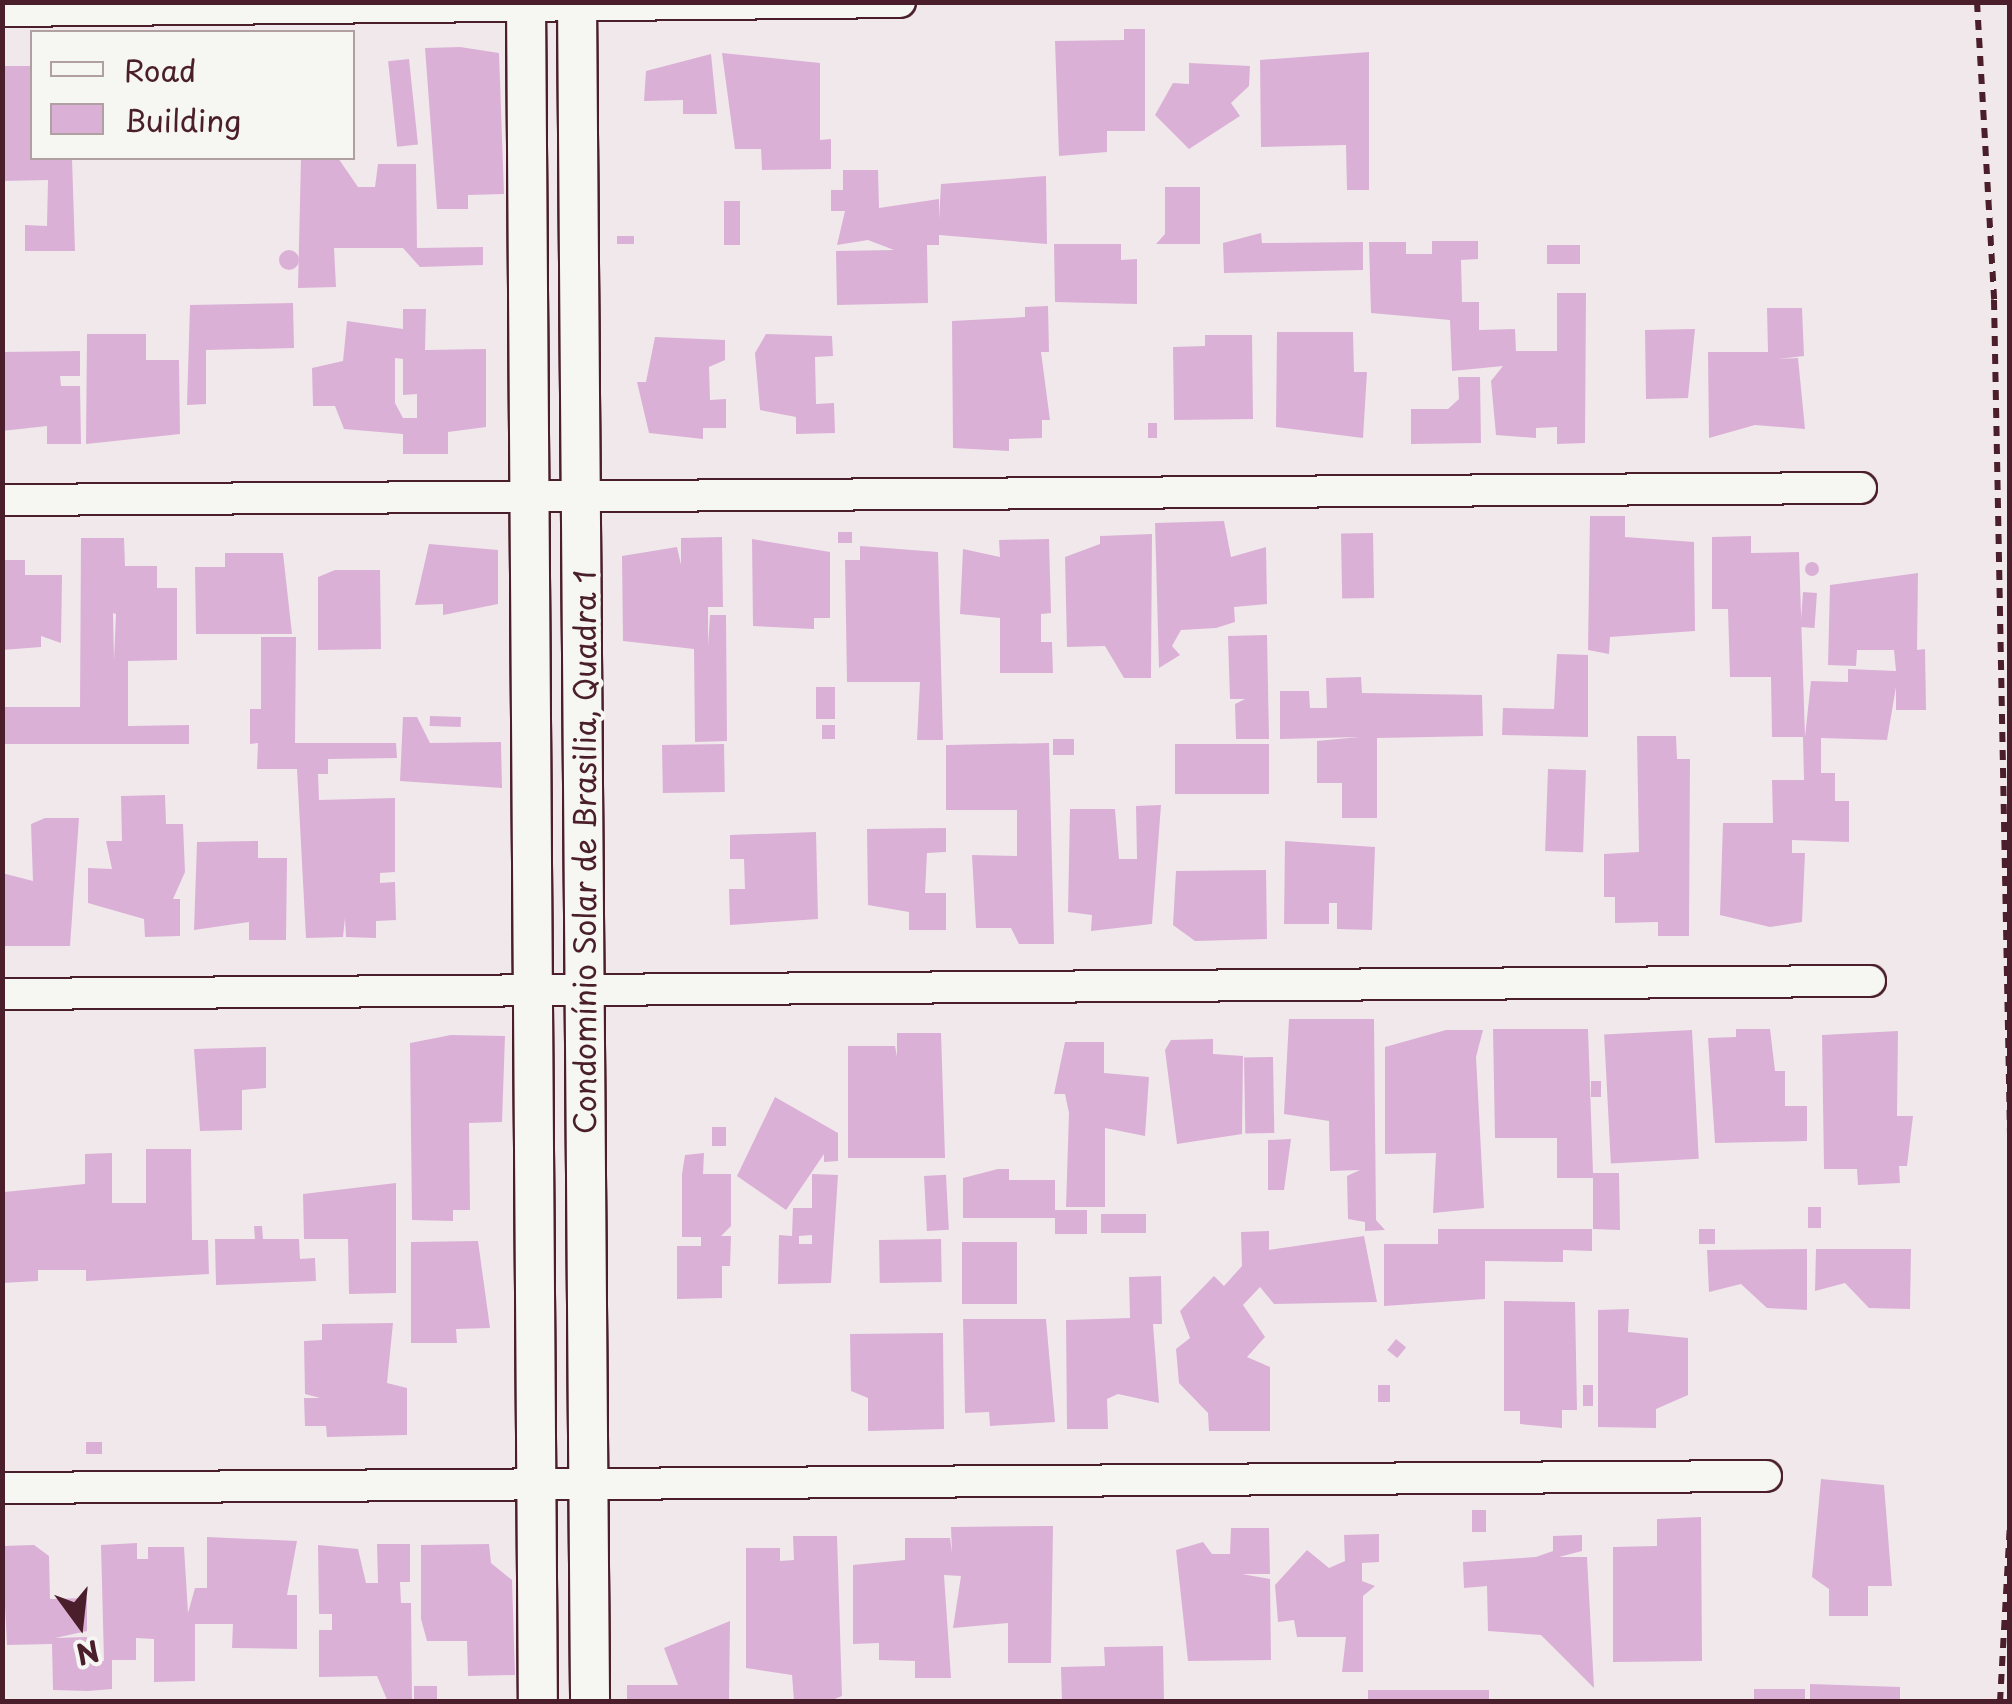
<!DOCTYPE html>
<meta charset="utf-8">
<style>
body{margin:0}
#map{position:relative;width:2012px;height:1704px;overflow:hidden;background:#f1e8ec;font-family:"Playpen Sans",sans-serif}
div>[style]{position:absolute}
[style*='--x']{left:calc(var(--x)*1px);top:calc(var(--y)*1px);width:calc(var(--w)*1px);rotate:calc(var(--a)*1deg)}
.building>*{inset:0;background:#dbb0d6;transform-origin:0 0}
.round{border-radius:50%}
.path>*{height:6px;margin-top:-3px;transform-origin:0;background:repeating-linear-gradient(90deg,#4a1f2b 0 10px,transparent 0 18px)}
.roads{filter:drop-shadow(2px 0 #4a1f2b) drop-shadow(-2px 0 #4a1f2b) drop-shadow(0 2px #4a1f2b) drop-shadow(0 -2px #4a1f2b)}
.minor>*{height:30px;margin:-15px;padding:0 15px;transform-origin:15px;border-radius:15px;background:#f6f6f2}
.tertiary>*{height:38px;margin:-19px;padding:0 19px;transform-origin:19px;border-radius:19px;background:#f6f6f2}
span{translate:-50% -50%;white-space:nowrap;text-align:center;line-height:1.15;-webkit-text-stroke:9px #f6f6f2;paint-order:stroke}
.street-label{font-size:30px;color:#4a1f2b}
.frame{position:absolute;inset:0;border:5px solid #4a1f2b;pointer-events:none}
.legend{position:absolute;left:30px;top:30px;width:325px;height:130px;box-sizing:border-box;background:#f6f6f2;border:2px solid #b1a0a2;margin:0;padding:12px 18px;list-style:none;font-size:30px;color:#4a1f2b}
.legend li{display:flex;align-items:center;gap:20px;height:50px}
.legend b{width:50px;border:2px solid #b1a0a2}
.north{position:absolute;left:30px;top:1574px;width:100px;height:100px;-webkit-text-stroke:8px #f6f6f2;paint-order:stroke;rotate:165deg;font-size:28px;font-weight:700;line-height:40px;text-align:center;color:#4a1f2b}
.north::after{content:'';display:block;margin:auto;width:35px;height:45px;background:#4a1f2b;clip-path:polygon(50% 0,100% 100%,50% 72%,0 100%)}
</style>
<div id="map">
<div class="building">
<div style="clip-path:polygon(1124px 29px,1145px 29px,1145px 131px,1107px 131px,1107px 152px,1059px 156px,1055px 41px,1124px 40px)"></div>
<div style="clip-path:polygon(460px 47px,499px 53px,504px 194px,468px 195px,468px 209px,437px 209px,425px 48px)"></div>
<div style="clip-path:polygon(1369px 52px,1369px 190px,1347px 190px,1346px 145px,1261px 147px,1260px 60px)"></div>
<div style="clip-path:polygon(722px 53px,820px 63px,820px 140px,831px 139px,831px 169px,762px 170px,761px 149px,735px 149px)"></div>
<div style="clip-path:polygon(711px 54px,717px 114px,683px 114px,683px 100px,644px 101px,646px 71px)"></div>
<div style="left:409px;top:59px;width:86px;height:21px;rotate:84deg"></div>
<div style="clip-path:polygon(1189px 63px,1250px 66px,1249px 86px,1231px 103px,1240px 116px,1189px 149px,1155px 115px,1173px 83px,1189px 84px)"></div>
<div style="clip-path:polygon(2px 66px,32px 66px,32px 158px,72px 158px,75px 251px,25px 251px,25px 225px,47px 226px,48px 180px,2px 181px)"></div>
<div style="clip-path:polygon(301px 158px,338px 158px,358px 187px,375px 187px,378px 164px,416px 164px,417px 248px,483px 247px,483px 265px,420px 267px,403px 248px,334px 248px,336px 287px,298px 288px)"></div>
<div style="clip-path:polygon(843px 170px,878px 170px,879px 208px,939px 199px,939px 220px,941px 184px,1046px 176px,1047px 244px,939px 235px,939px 245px,927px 245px,928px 303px,837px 305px,836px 251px,894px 250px,868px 240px,837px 245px,845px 211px,831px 211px,831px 190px,843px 190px)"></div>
<div style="clip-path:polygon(1165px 187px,1200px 187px,1200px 244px,1156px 244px,1165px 234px)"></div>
<div style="left:724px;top:201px;width:16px;height:44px"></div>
<div style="clip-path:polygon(1261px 233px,1262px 243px,1363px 242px,1363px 270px,1224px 273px,1223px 243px)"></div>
<div style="left:634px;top:236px;width:8px;height:17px;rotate:90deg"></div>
<div style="clip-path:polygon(1432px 241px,1478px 241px,1478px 259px,1461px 260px,1462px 302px,1479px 302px,1479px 330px,1515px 329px,1516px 351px,1557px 351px,1557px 293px,1586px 293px,1585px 443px,1557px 444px,1557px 427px,1536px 428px,1536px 438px,1496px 435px,1491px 381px,1503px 366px,1452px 371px,1450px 320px,1371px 313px,1369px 242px,1406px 242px,1406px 254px,1432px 254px)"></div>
<div style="clip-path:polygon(1054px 244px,1121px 244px,1121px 260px,1137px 259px,1137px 304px,1055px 302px)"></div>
<div style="left:1580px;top:245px;width:19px;height:33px;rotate:90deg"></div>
<div class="round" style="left:279px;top:250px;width:20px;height:20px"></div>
<div style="clip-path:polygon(293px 303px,294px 348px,206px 350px,206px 404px,187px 405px,190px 305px)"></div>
<div style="clip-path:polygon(1048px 306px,1049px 352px,1041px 352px,1050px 420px,1042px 420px,1042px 438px,1009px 439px,1009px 451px,953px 448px,952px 321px,1025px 317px,1025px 307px)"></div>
<div style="clip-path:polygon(1767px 308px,1802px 308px,1804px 356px,1778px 359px,1798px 358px,1805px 429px,1755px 425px,1709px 438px,1708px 352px,1768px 352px)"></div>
<div style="clip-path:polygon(evenodd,403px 309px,426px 309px,425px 350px,486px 349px,486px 427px,448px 432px,448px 454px,403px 454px,403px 434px,344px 429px,335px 406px,313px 406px,312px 368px,343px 361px,347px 321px,403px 329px,403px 309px,395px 358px,403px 359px,403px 395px,417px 394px,417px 418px,403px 418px,395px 403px,395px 358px)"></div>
<div style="clip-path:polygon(1695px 329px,1688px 398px,1646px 399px,1645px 330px)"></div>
<div style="clip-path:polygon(1277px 332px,1353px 332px,1354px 372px,1367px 372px,1363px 438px,1276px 427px)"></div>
<div style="clip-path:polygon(87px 334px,146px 334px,146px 360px,179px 360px,180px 434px,86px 444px)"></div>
<div style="clip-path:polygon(766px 334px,832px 336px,833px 356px,815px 357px,816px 404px,834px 403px,835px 433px,796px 434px,796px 417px,760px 410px,755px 353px)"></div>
<div style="clip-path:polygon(1205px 335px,1252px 335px,1253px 419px,1174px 420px,1173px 347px,1205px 346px)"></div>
<div style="clip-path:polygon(655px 337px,725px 340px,725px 360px,709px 367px,710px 400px,726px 399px,726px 428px,703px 428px,703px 439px,649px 433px,637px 382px,646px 382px)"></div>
<div style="clip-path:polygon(80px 351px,80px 376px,60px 376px,61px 386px,80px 386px,81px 444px,47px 444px,47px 426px,2px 431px,2px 352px)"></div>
<div style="clip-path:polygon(1458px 377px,1480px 377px,1481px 443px,1411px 444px,1411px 409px,1448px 409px,1459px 399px)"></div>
<div style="left:1148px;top:423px;width:9px;height:15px"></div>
<div style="clip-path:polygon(1590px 516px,1625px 516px,1625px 537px,1694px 542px,1695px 631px,1610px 637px,1609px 654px,1588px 650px)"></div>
<div style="clip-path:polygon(1224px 521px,1231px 557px,1266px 547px,1267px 604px,1234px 607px,1235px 622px,1216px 628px,1181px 630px,1172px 646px,1180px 655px,1159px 668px,1155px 523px)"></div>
<div style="left:838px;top:532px;width:14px;height:11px"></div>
<div style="left:1373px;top:533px;width:65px;height:32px;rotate:89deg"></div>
<div style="clip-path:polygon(1152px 534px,1151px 678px,1124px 678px,1105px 646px,1067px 647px,1065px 557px,1100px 544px,1100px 536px)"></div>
<div style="clip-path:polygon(1751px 536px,1751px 553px,1799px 552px,1805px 737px,1811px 681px,1848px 682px,1848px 669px,1896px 671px,1894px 650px,1857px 650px,1856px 666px,1828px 665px,1830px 585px,1918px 573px,1917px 650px,1925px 649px,1926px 710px,1896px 710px,1896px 687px,1887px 740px,1821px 738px,1821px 773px,1835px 773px,1835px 801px,1849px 801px,1849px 842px,1792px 840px,1792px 853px,1805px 853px,1802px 922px,1770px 927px,1720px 915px,1723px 823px,1773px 823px,1772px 780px,1804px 780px,1803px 737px,1772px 737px,1771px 677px,1730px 677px,1728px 609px,1712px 609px,1712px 537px)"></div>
<div style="clip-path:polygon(722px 537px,723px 607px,708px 607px,708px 646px,710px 615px,726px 615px,727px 741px,695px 742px,694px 649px,623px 641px,622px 556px,677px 547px,681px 565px,681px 538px)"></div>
<div style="clip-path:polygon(evenodd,81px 538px,124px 538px,125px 566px,157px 566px,157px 588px,177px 588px,177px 660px,128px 661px,128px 726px,189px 725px,189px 744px,2px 744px,2px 707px,80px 707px,81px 538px,113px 613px,116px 614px,114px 660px,113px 613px)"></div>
<div style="clip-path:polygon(752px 539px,830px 552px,830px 618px,814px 618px,814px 629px,753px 626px)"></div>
<div style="clip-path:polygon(1049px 539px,1051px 613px,1041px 614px,1041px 642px,1052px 642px,1053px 673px,1000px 673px,1000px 618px,960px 614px,963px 549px,1000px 557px,999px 540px)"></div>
<div style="clip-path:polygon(429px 544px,498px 550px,498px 604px,443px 615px,443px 604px,415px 605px)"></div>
<div style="clip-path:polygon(860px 546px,938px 552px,943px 740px,917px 740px,920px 682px,847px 682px,845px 560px,860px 560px)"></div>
<div style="clip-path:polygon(225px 553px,283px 553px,292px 634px,196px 634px,195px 567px,225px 567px)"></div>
<div style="clip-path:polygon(2px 560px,25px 560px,25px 575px,62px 575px,61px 643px,41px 636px,41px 647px,2px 650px)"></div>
<div class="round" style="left:1805px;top:562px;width:14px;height:14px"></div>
<div style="clip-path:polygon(335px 570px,380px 570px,381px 649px,318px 650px,318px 577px)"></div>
<div style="left:1803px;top:592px;width:14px;height:35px;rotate:4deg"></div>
<div style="clip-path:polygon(1267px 635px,1269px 739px,1236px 739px,1235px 704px,1245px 699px,1230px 699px,1228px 636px)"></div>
<div style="clip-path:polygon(261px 637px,296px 637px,295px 743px,396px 743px,397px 758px,328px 759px,328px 774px,318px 774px,319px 800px,395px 798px,395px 872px,380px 873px,380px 883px,395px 882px,396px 920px,376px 921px,376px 938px,346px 937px,345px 918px,343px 937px,306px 938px,297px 769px,257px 769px,258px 743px,250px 744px,250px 709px,261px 709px)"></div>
<div style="clip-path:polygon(1557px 654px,1588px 655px,1588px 737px,1502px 735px,1503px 708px,1554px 709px)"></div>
<div style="clip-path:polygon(1361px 677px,1362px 693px,1482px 695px,1483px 736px,1377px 738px,1377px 818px,1342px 818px,1342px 783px,1317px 783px,1317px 741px,1359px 737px,1280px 739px,1280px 691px,1309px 691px,1310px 708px,1327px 708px,1326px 678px)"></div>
<div style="left:816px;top:687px;width:19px;height:32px"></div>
<div style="left:430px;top:716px;width:31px;height:10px;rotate:2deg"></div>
<div style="clip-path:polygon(403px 717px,417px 717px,430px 743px,501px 742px,502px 788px,400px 781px)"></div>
<div style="left:822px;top:725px;width:13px;height:14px"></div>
<div style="clip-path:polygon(1637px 736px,1676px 736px,1677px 759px,1690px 759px,1689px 936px,1658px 936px,1658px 922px,1615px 923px,1615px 897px,1604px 897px,1604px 854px,1639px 852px)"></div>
<div style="left:1053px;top:739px;width:21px;height:16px"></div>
<div style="clip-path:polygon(1049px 743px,1054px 944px,1019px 944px,1011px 928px,976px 928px,972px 855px,1017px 856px,1017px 810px,946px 810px,946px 745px)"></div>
<div style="left:724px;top:744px;width:48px;height:62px;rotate:89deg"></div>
<div style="left:1269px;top:744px;width:50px;height:94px;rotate:90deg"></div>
<div style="left:1548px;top:769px;width:38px;height:82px;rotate:2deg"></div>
<div style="clip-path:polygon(165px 795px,166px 824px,183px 824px,185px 872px,173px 899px,180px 899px,180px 936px,145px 937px,144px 919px,88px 903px,88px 868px,112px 869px,106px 841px,122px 841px,121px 796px)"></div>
<div style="clip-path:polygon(1161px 805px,1152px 924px,1091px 931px,1092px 915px,1068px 912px,1070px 809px,1115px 809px,1119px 859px,1137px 859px,1136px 806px)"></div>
<div style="clip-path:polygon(45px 818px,79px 818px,70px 946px,2px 946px,2px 873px,33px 881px,31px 824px)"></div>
<div style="clip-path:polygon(946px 828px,946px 852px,927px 853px,925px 893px,946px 893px,946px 930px,909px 930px,909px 912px,868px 905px,867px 829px)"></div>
<div style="clip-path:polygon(816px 832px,818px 919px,730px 925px,729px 889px,745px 889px,744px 859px,730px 859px,730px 835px)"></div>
<div style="clip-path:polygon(258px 841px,258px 858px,287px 858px,286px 940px,249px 940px,249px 922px,194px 930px,197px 842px)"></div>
<div style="clip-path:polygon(1285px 841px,1375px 847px,1372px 930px,1337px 929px,1337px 903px,1329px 903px,1329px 924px,1284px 924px)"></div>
<div style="clip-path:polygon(1266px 870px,1267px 939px,1195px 941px,1173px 925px,1176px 871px)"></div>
<div style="clip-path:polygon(1289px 1019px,1374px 1019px,1376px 1220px,1385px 1230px,1365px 1231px,1365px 1222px,1348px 1219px,1347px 1176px,1360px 1170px,1330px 1171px,1329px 1121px,1284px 1114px)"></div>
<div style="clip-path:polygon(1493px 1029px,1588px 1029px,1593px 1173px,1619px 1173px,1620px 1230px,1593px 1229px,1593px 1178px,1557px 1178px,1557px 1138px,1495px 1138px)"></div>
<div style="clip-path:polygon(1736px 1029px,1770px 1029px,1775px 1071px,1785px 1071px,1785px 1106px,1807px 1106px,1807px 1141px,1715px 1143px,1708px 1038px,1736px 1037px)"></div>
<div style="clip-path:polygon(1446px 1030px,1483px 1030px,1476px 1057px,1484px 1208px,1433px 1213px,1436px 1153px,1385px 1154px,1385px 1047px)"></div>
<div style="left:1692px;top:1030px;width:129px;height:88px;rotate:87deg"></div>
<div style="clip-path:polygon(1898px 1031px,1897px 1116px,1913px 1116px,1907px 1166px,1899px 1166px,1900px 1183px,1858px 1185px,1857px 1169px,1824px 1169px,1822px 1035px)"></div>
<div style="clip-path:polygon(897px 1033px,941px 1033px,945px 1158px,848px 1158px,848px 1046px,895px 1046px,897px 1057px)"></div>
<div style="clip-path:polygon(451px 1035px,505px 1036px,502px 1122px,469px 1123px,470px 1210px,453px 1210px,453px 1221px,412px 1220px,410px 1043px)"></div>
<div style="clip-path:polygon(1213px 1039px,1213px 1054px,1243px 1056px,1242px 1134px,1177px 1144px,1165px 1050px,1171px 1040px)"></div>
<div style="clip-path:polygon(1065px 1042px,1104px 1042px,1104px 1073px,1149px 1077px,1145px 1136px,1105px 1128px,1105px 1207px,1066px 1207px,1069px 1113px,1065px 1094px,1054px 1094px)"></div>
<div style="clip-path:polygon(266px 1047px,266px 1088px,242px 1090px,242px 1130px,200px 1131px,194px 1049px)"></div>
<div style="left:1273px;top:1057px;width:76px;height:29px;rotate:89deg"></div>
<div style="left:1591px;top:1081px;width:10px;height:16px"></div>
<div style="clip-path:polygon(775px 1097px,838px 1133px,838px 1161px,824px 1162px,824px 1154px,786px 1210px,737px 1176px)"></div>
<div style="left:712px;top:1127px;width:14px;height:19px"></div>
<div style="clip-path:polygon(1291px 1139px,1284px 1190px,1268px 1190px,1268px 1140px)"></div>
<div style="clip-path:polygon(146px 1149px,191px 1149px,192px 1240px,208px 1240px,209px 1274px,86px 1281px,86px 1270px,38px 1270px,38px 1281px,2px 1283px,4px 1192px,85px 1184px,85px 1154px,112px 1153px,112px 1203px,146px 1203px)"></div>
<div style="clip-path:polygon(704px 1153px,703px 1174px,731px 1174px,731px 1226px,721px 1236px,731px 1236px,730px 1266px,722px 1266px,722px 1298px,677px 1299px,677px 1246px,701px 1246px,701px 1237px,682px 1237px,682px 1174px,685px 1155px)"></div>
<div style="clip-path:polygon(998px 1169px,1009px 1169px,1009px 1180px,1055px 1180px,1055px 1210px,1087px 1210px,1087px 1234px,1055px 1234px,1055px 1218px,963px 1218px,963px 1178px)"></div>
<div style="clip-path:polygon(evenodd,812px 1174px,838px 1175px,831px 1283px,778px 1284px,779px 1235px,792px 1236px,793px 1208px,812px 1208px,812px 1174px,812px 1235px,812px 1244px,799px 1244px,799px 1236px,812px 1235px)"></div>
<div style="left:924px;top:1176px;width:22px;height:55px;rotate:-3deg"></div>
<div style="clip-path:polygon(396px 1183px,396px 1293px,349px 1294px,348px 1239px,304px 1239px,303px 1194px)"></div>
<div style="left:1808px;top:1207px;width:13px;height:21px"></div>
<div style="left:1146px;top:1214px;width:19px;height:45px;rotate:90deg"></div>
<div style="clip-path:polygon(254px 1226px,262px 1226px,263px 1239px,299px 1239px,300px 1259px,315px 1258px,316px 1281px,216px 1285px,215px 1239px,255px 1239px)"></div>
<div style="clip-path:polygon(1438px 1229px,1592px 1229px,1592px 1251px,1563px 1250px,1563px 1262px,1485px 1261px,1485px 1299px,1384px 1306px,1384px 1244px,1438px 1244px)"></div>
<div style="left:1699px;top:1229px;width:16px;height:15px"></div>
<div style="clip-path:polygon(1269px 1231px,1269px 1250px,1364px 1236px,1377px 1302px,1274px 1304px,1260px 1287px,1243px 1305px,1265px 1337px,1247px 1357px,1270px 1367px,1270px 1431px,1209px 1431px,1208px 1413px,1179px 1383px,1176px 1349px,1190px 1338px,1180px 1311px,1214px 1276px,1224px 1286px,1242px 1266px,1241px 1232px)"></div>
<div style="left:941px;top:1239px;width:43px;height:62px;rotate:89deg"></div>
<div style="clip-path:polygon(478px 1241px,490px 1328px,456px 1329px,457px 1343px,411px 1343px,411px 1242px)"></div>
<div style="left:1017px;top:1242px;width:62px;height:55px;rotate:90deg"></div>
<div style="clip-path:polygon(1807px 1249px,1807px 1310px,1767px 1308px,1741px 1284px,1709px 1292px,1707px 1250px)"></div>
<div style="clip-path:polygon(1816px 1249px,1911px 1249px,1910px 1309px,1869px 1308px,1845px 1283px,1815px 1291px)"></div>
<div style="clip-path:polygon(1161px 1276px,1162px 1324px,1153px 1324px,1159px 1403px,1118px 1394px,1107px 1399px,1108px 1429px,1067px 1429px,1066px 1320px,1130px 1318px,1129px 1277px)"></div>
<div style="clip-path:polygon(1504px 1301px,1575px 1302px,1577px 1410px,1562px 1410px,1562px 1428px,1520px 1424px,1520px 1411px,1504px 1411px)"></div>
<div style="clip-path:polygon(1629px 1309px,1628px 1332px,1688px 1338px,1688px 1395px,1656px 1409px,1656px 1428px,1598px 1427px,1598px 1310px)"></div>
<div style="clip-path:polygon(963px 1319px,1046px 1319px,1055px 1422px,990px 1426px,989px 1412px,965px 1413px)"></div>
<div style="clip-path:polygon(393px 1323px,387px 1383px,407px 1388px,407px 1435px,327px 1437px,326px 1426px,305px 1426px,304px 1398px,320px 1398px,305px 1394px,304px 1341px,322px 1340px,322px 1324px)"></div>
<div style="clip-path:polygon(943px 1333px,944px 1429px,868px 1431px,868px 1398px,851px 1391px,850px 1334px)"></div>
<div style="left:1396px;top:1339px;width:13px;height:14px;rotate:39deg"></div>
<div style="left:1378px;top:1385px;width:12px;height:17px"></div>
<div style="left:1583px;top:1385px;width:10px;height:21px"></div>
<div style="left:86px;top:1442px;width:16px;height:12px"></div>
<div style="clip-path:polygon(1821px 1479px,1884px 1485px,1892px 1586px,1868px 1586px,1868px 1616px,1829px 1616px,1829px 1589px,1812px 1577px)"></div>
<div style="left:1472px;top:1510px;width:14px;height:22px"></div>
<div style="clip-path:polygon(1701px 1517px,1702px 1661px,1613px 1662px,1613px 1547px,1657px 1546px,1657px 1519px)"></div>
<div style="clip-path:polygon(1053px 1526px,1051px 1663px,1008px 1663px,1008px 1623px,953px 1628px,961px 1576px,944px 1575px,951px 1678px,915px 1678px,915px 1661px,879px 1660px,879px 1643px,853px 1644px,853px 1565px,905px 1560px,905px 1538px,950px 1538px,952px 1553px,951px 1527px)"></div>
<div style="clip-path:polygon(1231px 1528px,1269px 1528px,1270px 1574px,1242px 1574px,1270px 1579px,1271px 1660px,1188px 1661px,1176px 1550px,1203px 1542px,1212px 1554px,1230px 1554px)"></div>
<div style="clip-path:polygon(1379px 1534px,1379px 1562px,1362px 1563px,1362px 1581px,1375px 1586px,1363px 1596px,1363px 1672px,1342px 1672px,1346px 1637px,1297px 1637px,1294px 1620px,1278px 1622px,1275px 1585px,1307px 1550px,1329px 1568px,1345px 1561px,1344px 1535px)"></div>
<div style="clip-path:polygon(1582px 1535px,1582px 1551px,1559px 1557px,1587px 1557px,1594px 1688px,1541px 1635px,1488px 1631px,1487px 1586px,1464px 1588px,1463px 1562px,1536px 1557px,1553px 1551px,1553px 1536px)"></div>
<div style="clip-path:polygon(793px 1536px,837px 1536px,842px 1696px,827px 1702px,794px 1701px,792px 1675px,746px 1668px,746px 1548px,780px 1548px,780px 1561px,794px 1560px)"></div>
<div style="clip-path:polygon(207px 1537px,297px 1541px,287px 1595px,297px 1595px,297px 1649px,232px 1648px,233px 1624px,195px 1624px,195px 1681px,154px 1682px,154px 1639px,136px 1638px,136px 1660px,112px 1660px,112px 1689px,88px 1691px,53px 1690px,52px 1644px,7px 1645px,2px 1546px,34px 1545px,49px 1556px,50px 1599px,87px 1598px,87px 1631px,55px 1638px,87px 1637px,87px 1658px,104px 1661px,101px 1545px,137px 1543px,137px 1559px,148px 1559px,148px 1547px,184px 1547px,188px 1613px,195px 1588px,207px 1588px)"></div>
<div style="clip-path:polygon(377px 1544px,410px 1544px,410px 1582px,400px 1582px,401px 1603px,411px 1603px,412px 1702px,388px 1702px,377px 1676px,319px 1677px,319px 1630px,332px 1630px,332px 1614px,319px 1614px,318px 1545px,358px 1549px,366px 1583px,378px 1583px)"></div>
<div style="clip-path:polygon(489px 1544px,491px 1563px,512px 1580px,515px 1675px,468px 1676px,467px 1641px,427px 1641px,421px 1619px,421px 1545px)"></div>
<div style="clip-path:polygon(730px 1621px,729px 1702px,627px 1702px,627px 1685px,678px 1685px,664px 1648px)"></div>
<div style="clip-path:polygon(1163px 1646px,1164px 1702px,1062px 1702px,1061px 1667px,1105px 1666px,1104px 1647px)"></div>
<div style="clip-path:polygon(1810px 1684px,1900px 1687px,1900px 1702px,1810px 1702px)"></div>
<div style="left:414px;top:1686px;width:23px;height:16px"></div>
<div style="left:1754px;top:1689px;width:51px;height:13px"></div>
<div style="left:1368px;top:1690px;width:121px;height:12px"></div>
</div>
<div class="path">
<div style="--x:1977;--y:2;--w:298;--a:86.7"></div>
<div style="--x:1994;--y:300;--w:837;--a:88.9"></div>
<div style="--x:2000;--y:1702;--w:179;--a:-86.8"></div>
</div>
<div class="roads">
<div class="minor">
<div style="--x:2;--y:11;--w:898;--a:-0.57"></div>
<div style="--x:2;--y:500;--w:1859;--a:-0.37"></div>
<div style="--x:2;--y:994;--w:1868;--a:-0.4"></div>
<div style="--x:2;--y:1488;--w:1764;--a:-0.39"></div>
</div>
<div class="tertiary">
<div style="--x:526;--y:2;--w:1700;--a:89.6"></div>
<div style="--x:577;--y:2;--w:1700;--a:89.56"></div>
</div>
</div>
<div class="street-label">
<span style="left:584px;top:852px;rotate:-90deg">Condomínio Solar de Brasilia, Quadra 1</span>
</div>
<div class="frame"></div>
<ul class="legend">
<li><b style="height:12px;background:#f6f6f2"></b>Road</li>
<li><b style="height:28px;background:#dbb0d6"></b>Building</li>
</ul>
<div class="north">N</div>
</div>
